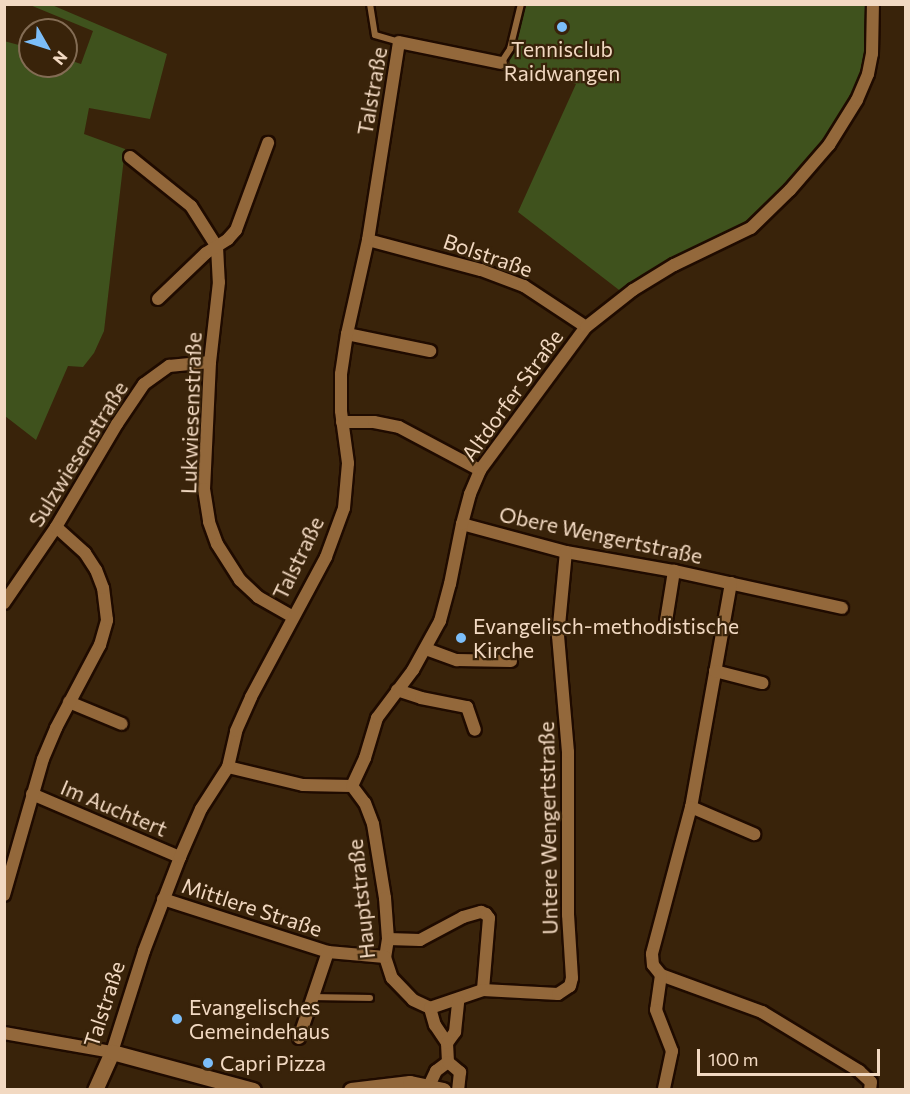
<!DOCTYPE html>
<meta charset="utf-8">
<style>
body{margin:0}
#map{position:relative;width:910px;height:1094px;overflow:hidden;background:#39230a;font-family:Commissioner,sans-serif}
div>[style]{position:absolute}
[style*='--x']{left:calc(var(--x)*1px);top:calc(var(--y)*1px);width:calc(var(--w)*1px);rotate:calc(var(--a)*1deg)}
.green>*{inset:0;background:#3f521d}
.roads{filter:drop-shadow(2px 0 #1f0b00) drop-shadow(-2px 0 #1f0b00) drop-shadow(0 2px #1f0b00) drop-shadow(0 -2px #1f0b00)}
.lane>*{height:6px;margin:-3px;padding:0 3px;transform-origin:3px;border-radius:3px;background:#93683b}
.street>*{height:12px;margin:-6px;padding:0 6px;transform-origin:6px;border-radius:6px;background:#93683b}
.secondary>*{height:15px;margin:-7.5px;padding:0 7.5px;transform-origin:7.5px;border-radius:7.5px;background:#93683b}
.dots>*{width:16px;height:16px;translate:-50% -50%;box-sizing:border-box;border:3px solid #39230a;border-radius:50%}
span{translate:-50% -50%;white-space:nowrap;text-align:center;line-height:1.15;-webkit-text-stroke:4.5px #39230a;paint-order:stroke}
.poi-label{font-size:21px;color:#f2d9c2}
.left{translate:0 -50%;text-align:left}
.street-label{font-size:21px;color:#f2d9c2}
.frame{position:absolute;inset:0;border:6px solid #f2d9c2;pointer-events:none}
.north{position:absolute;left:18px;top:18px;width:60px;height:60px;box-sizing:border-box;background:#39230a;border:2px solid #836c54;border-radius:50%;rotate:129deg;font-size:16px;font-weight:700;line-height:24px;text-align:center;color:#f2d9c2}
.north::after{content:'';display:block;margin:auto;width:21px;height:27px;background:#7cbef9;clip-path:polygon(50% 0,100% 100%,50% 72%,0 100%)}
.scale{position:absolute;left:697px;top:1049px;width:183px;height:27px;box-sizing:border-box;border:3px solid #f2d9c2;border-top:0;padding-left:8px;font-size:18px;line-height:21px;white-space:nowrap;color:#f2d9c2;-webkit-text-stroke:4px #39230a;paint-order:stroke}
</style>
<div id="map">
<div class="green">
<div style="clip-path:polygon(30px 5px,52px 5px,167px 54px,150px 119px,89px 108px,84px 134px,125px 149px,104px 331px,94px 353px,83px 367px,68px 366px,36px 440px,5px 416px,4px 41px,30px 48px,30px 66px,66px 66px,66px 59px,81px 64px,93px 31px)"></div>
<div style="clip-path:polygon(521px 5px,867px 5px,868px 38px,859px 80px,843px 115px,812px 157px,744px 224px,623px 293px,518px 212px,576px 84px,506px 64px)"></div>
</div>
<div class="roads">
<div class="lane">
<div style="--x:370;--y:4;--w:31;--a:81"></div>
<div style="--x:375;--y:35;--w:25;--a:16"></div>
<div style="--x:501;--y:63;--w:17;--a:-57"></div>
<div style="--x:510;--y:49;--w:46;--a:-76.3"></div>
<div style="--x:313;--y:997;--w:57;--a:1"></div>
</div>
<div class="street">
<div style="--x:130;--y:157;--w:78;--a:38.8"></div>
<div style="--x:191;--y:206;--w:49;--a:57.6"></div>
<div style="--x:217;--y:247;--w:35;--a:87"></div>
<div style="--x:219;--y:282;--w:81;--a:96.4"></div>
<div style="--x:210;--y:362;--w:127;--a:92.7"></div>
<div style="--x:204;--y:489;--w:33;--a:81"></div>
<div style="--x:209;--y:522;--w:23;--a:70"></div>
<div style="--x:217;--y:544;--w:43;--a:57.4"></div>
<div style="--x:240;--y:580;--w:25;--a:43"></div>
<div style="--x:258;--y:597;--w:40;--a:29.7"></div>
<div style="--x:368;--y:240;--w:117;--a:14.9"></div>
<div style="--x:481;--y:270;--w:46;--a:20.4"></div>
<div style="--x:524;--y:286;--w:74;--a:33.5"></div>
<div style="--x:158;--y:299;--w:66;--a:-43.8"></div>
<div style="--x:206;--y:253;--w:26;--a:-32"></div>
<div style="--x:228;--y:239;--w:12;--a:-48"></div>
<div style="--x:236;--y:230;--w:93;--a:-69.8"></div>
<div style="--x:347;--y:334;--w:85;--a:11.6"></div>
<div style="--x:342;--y:422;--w:32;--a:0"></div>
<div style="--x:374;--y:422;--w:25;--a:11"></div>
<div style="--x:399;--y:427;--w:92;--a:28"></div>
<div style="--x:462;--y:524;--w:108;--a:15.1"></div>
<div style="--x:566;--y:552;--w:110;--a:10"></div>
<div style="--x:674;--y:571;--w:172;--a:12.4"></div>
<div style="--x:731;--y:583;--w:228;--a:100.1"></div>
<div style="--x:691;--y:807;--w:152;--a:104.9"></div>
<div style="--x:652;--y:954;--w:11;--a:85"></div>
<div style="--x:653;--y:965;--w:13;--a:51"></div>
<div style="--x:661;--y:975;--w:108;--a:20.1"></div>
<div style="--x:762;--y:1012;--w:114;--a:31.3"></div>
<div style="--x:859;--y:1071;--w:16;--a:43"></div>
<div style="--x:871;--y:1082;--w:8;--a:97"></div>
<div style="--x:4;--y:603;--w:92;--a:-55.6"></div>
<div style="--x:56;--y:527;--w:120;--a:-59.4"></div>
<div style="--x:117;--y:424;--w:48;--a:-56"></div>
<div style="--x:144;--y:384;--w:31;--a:-36"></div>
<div style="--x:169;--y:366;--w:41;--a:-5.6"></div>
<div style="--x:666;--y:621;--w:51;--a:-80.9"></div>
<div style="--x:426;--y:649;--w:33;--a:20"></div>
<div style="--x:457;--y:660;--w:54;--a:1.1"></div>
<div style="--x:715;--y:671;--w:49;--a:14.3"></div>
<div style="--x:397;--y:690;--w:25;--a:18"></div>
<div style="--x:421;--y:698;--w:47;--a:11.1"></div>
<div style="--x:467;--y:707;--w:24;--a:71"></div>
<div style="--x:69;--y:702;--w:57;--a:22.5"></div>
<div style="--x:228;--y:767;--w:77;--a:13.5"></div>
<div style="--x:303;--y:785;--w:49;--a:1.2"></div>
<div style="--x:352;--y:786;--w:21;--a:53"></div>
<div style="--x:365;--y:803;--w:22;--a:69"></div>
<div style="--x:373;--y:824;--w:75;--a:80.8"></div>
<div style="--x:385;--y:898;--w:41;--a:85.8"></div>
<div style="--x:388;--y:939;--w:18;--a:99"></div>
<div style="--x:385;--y:957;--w:22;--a:72"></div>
<div style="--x:392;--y:978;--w:30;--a:46"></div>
<div style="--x:413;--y:1000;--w:19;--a:25"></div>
<div style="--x:430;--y:1008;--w:18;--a:74"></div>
<div style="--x:435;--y:1025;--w:22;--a:56"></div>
<div style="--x:447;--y:1043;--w:19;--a:87"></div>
<div style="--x:448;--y:1062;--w:15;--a:143"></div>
<div style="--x:436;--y:1071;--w:17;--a:115"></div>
<div style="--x:352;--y:786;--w:31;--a:-65"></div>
<div style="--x:365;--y:758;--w:42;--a:-73.3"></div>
<div style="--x:377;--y:718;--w:60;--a:-53.1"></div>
<div style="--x:413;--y:670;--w:56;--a:-61.1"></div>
<div style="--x:440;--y:621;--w:38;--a:-75"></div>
<div style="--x:450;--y:584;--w:61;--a:-78.7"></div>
<div style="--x:462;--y:524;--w:31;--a:-75"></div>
<div style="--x:470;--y:494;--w:26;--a:-67"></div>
<div style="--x:480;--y:470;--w:178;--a:-53.5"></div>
<div style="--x:586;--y:327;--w:60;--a:-38.2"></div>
<div style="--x:633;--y:290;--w:48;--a:-31.4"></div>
<div style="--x:674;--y:265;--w:85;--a:-25.7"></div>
<div style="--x:751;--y:228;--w:54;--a:-44.3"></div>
<div style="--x:790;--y:190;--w:60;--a:-49.1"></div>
<div style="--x:829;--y:145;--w:53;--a:-58.1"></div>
<div style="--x:857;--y:100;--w:28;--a:-67"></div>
<div style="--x:868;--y:74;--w:20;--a:-79"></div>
<div style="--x:872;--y:54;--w:50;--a:-88.9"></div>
<div style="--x:32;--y:794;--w:161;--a:23.1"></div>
<div style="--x:691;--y:807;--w:69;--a:23.2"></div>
<div style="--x:4;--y:895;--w:141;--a:-74"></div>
<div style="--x:43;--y:759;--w:34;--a:-67"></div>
<div style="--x:56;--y:728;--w:94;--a:-62.1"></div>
<div style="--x:100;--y:645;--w:26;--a:-74"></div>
<div style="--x:107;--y:620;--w:32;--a:-97"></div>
<div style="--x:103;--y:588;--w:19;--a:-111"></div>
<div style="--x:96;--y:570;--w:20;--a:-123"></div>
<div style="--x:85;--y:553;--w:39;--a:-138"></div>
<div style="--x:163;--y:899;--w:173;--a:17.8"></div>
<div style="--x:328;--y:952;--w:57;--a:5"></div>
<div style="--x:388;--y:939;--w:32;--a:2"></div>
<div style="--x:420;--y:940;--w:49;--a:-28.1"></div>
<div style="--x:463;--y:917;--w:19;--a:-16"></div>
<div style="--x:481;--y:912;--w:5;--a:22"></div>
<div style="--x:486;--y:914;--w:5;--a:53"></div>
<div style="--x:489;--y:918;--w:72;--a:94.8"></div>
<div style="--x:661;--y:975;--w:35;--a:98"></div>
<div style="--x:656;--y:1010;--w:44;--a:68.7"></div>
<div style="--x:672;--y:1051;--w:40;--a:102"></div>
<div style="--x:430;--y:1008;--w:56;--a:-18.8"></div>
<div style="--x:483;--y:990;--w:75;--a:3.1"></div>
<div style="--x:558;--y:994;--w:14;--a:-34"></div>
<div style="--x:570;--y:986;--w:8;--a:-76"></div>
<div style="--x:572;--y:978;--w:63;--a:-93.6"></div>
<div style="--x:568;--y:915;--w:163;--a:-90"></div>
<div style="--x:568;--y:752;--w:116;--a:-94.9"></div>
<div style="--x:558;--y:636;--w:84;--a:-84.6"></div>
<div style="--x:4;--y:1033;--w:110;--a:10"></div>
<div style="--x:112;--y:1052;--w:106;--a:-72.4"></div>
<div style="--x:144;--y:951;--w:101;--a:-69"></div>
<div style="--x:180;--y:857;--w:52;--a:-66.4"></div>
<div style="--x:201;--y:809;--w:50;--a:-57.3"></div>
<div style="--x:228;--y:767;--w:37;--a:-77"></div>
<div style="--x:236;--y:731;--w:37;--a:-66"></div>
<div style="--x:251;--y:697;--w:159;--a:-61.8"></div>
<div style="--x:326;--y:557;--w:52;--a:-69.8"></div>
<div style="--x:344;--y:508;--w:45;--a:-84.9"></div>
<div style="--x:348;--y:463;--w:52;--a:-97.7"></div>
<div style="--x:341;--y:411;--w:37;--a:-90"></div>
<div style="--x:341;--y:374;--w:40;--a:-81.5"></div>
<div style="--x:347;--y:334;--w:96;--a:-77.4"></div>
<div style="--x:368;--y:240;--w:200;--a:-81.1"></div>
<div style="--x:399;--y:42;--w:104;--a:11.6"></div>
<div style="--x:299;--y:1038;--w:91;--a:-71.4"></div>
<div style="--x:447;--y:1043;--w:14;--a:-54"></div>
<div style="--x:455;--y:1032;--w:31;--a:-84"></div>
<div style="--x:448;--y:1062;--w:16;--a:40"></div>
<div style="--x:460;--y:1072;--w:18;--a:96"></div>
</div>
<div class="secondary">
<div style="--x:95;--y:1090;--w:42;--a:-65.9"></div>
<div style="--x:112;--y:1052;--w:146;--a:15.1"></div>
<div style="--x:351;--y:1090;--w:59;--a:-6.8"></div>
<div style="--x:410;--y:1083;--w:34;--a:12"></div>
</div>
</div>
<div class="dots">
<div style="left:562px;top:27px;background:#7cbef9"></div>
<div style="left:461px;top:638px;background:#7cbef9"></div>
<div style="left:177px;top:1019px;background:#7cbef9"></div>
<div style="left:208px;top:1063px;background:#7cbef9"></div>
</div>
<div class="poi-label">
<span style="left:562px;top:61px">Tennisclub<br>Raidwangen</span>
<span class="left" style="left:473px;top:638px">Evangelisch-methodistische<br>Kirche</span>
<span class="left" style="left:189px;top:1019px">Evangelisches<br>Gemeindehaus</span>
<span class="left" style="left:220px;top:1063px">Capri Pizza</span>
</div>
<div class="street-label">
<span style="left:372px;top:91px;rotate:-80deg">Talstraße</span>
<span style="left:488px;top:255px;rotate:19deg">Bolstraße</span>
<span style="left:512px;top:395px;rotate:-54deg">Altdorfer Straße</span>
<span style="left:191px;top:413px;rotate:-88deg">Lukwiesenstraße</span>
<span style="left:78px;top:454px;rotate:-58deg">Sulzwiesenstraße</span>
<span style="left:601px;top:535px;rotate:12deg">Obere Wengertstraße</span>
<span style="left:298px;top:558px;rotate:-64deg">Talstraße</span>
<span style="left:114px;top:808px;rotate:23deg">Im Auchtert</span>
<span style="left:548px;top:828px;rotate:-91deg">Untere Wengertstraße</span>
<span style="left:361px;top:899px;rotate:-96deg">Hauptstraße</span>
<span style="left:252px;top:907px;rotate:18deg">Mittlere Straße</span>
<span style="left:104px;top:1004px;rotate:-72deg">Talstraße</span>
</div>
<div class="frame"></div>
<div class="north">N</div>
<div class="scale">100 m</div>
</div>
